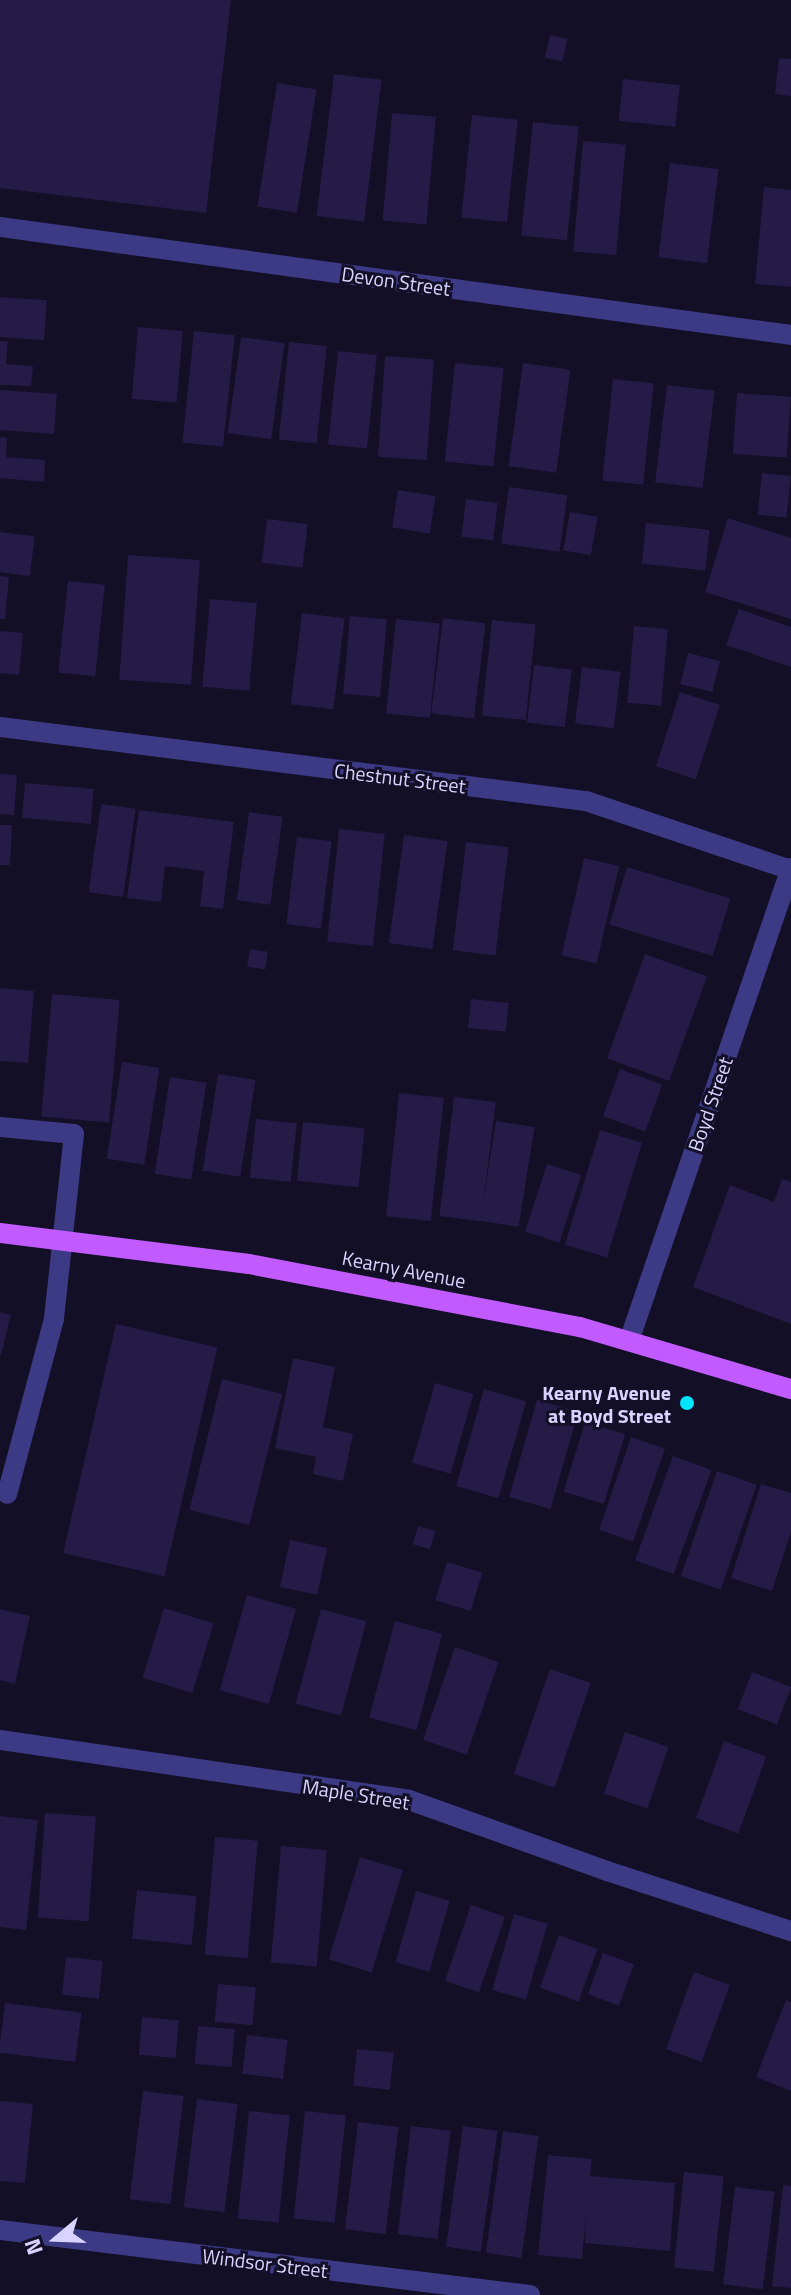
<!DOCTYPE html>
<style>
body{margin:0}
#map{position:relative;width:791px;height:2295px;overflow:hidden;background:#130f26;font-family:"Titillium Web",sans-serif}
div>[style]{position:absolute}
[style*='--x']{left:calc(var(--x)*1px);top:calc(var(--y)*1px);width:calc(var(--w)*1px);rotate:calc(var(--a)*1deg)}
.building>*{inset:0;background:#241b47;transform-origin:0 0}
.service>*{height:20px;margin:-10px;padding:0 10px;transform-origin:10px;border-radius:10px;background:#3d3a85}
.minor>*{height:20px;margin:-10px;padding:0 10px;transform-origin:10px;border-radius:10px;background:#3d3a85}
.primary>*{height:20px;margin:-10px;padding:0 10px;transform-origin:10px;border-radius:10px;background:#c25bff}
.dots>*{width:22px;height:22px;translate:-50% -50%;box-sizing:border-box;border:4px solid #130f26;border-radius:50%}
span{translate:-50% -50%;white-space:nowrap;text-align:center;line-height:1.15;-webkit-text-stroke:6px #130f26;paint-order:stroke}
.street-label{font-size:20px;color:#d9d4ff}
.poi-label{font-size:20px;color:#d9d4ff;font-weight:700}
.right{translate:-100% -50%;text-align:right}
.north{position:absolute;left:16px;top:2199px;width:80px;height:80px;-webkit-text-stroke:6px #130f26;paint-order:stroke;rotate:251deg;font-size:22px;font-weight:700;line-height:32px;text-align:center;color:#d9d4ff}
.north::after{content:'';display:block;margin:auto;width:28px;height:36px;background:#d9d4ff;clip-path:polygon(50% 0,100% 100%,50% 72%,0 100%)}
</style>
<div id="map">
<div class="building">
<div style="clip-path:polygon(0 0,231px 0,206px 213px,0 188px)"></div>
<div style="left:550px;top:35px;width:18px;height:23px;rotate:13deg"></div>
<div style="clip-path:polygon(779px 58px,791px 59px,791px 96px,775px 94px)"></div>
<div style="left:334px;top:74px;width:48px;height:143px;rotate:7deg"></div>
<div style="left:623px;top:79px;width:57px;height:42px;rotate:6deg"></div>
<div style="left:277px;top:83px;width:40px;height:125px;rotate:9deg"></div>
<div style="left:392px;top:113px;width:44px;height:108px;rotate:5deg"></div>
<div style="left:472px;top:115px;width:46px;height:103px;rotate:6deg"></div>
<div style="left:533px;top:122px;width:46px;height:114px;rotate:6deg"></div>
<div style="left:583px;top:141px;width:43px;height:111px;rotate:5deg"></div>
<div style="left:670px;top:163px;width:49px;height:95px;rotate:7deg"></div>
<div style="clip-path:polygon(764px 187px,791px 190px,791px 287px,755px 284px)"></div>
<div style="left:0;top:297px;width:47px;height:40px;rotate:4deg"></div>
<div style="left:138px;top:327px;width:45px;height:72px;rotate:5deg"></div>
<div style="left:194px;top:331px;width:41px;height:112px;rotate:6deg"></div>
<div style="left:241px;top:337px;width:44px;height:97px;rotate:8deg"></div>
<div style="clip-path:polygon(0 341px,8px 341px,6px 364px,33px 366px,31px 386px,0 385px)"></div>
<div style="left:289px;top:342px;width:38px;height:98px;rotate:6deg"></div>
<div style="left:338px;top:351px;width:39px;height:94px;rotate:6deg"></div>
<div style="left:385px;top:356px;width:49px;height:101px;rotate:4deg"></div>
<div style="left:455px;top:363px;width:49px;height:99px;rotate:6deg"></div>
<div style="left:523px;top:363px;width:48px;height:104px;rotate:8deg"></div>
<div style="left:613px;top:379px;width:41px;height:102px;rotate:6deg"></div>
<div style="left:667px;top:385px;width:48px;height:98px;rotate:7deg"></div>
<div style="left:0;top:390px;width:57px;height:40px;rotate:4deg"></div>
<div style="left:737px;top:393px;width:54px;height:61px;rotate:4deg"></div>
<div style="clip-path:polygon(0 437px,7px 438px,6px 457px,45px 460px,44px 482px,0 478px)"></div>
<div style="left:762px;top:473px;width:29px;height:42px;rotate:6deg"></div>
<div style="left:509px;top:487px;width:59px;height:57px;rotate:8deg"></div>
<div style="left:398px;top:490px;width:38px;height:38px;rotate:9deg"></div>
<div style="left:466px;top:499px;width:32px;height:38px;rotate:7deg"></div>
<div style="left:570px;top:512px;width:28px;height:39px;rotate:10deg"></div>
<div style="clip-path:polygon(728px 518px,791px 538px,791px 619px,705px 592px)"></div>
<div style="left:267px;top:519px;width:41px;height:44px;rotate:7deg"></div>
<div style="left:646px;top:523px;width:64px;height:41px;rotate:6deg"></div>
<div style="left:0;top:532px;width:35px;height:40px;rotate:7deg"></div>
<div style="left:128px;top:555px;width:72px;height:125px;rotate:4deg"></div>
<div style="clip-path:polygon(0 576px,9px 577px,5px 619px,0 619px)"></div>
<div style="left:68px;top:581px;width:37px;height:92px;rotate:6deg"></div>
<div style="left:210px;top:599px;width:47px;height:88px;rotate:5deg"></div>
<div style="clip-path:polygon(739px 609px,791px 627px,791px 667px,726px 645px)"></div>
<div style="left:302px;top:613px;width:43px;height:92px;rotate:7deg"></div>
<div style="left:350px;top:616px;width:37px;height:78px;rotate:5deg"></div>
<div style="left:443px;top:618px;width:43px;height:96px;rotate:7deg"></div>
<div style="left:396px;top:619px;width:44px;height:95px;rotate:6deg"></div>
<div style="left:492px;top:620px;width:44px;height:96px;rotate:6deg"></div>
<div style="left:634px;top:626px;width:34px;height:77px;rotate:5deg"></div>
<div style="clip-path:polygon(0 631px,23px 633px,19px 675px,0 673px)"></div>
<div style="left:688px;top:653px;width:33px;height:32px;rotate:14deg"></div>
<div style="left:534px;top:665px;width:38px;height:58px;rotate:7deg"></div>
<div style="left:582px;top:667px;width:39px;height:57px;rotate:7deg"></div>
<div style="left:680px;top:692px;width:42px;height:78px;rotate:18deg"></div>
<div style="clip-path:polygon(0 774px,17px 775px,14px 815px,0 814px)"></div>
<div style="left:25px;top:783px;width:69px;height:35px;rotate:5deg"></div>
<div style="left:101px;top:804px;width:35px;height:89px;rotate:8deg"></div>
<div style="clip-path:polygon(139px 810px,234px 822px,223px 909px,200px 906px,204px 871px,165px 866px,161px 902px,127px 898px)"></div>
<div style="left:249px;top:812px;width:34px;height:89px;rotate:8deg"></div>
<div style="clip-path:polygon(0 825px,12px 825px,10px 865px,0 865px)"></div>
<div style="left:339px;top:829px;width:46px;height:113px;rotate:6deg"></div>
<div style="left:404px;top:835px;width:44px;height:109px;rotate:8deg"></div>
<div style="left:297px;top:837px;width:35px;height:88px;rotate:7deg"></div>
<div style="left:466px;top:842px;width:43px;height:109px;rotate:7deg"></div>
<div style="left:584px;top:858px;width:36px;height:100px;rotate:13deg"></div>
<div style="left:627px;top:867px;width:108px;height:60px;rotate:17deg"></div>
<div style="left:250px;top:949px;width:18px;height:18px;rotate:9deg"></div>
<div style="left:645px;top:954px;width:66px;height:111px;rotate:20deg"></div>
<div style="clip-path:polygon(0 988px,34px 991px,28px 1063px,0 1061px)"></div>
<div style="left:52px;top:994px;width:68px;height:123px;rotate:5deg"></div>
<div style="left:471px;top:999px;width:38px;height:29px;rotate:6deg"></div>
<div style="left:122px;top:1062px;width:38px;height:98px;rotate:9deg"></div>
<div style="left:620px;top:1069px;width:45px;height:50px;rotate:20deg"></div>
<div style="left:218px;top:1074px;width:38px;height:98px;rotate:9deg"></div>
<div style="left:170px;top:1077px;width:37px;height:98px;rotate:9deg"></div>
<div style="left:399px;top:1093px;width:45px;height:124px;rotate:6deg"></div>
<div style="left:454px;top:1097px;width:42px;height:120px;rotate:7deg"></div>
<div style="left:256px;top:1119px;width:41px;height:59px;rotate:6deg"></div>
<div style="left:496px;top:1121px;width:39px;height:101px;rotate:9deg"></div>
<div style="left:303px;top:1122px;width:62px;height:59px;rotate:6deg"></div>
<div style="left:600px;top:1130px;width:44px;height:120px;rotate:17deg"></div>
<div style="left:547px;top:1164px;width:36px;height:71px;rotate:18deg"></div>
<div style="clip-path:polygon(782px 1179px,791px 1182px,791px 1324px,693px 1287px,730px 1185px,774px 1202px)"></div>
<div style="clip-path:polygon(0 1312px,11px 1315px,1px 1355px,0 1355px)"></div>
<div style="left:116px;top:1324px;width:104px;height:235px;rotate:13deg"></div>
<div style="clip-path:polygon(293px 1358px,335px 1367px,323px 1427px,353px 1434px,343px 1481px,313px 1474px,316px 1457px,275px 1448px)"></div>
<div style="left:222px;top:1379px;width:62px;height:135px;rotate:14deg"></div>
<div style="left:435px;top:1383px;width:40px;height:83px;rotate:16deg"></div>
<div style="left:484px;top:1389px;width:44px;height:101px;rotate:16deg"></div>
<div style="left:537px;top:1400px;width:43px;height:101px;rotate:16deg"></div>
<div style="left:585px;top:1422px;width:42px;height:73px;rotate:17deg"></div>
<div style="left:631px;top:1437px;width:36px;height:98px;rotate:19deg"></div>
<div style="left:673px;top:1456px;width:41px;height:111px;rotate:20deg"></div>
<div style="left:717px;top:1471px;width:42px;height:111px;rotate:19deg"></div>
<div style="clip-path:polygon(761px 1484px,791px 1493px,791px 1532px,772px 1591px,731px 1578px)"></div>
<div style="left:418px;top:1526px;width:18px;height:19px;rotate:16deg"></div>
<div style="left:290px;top:1540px;width:38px;height:48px;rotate:12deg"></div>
<div style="left:447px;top:1562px;width:37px;height:40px;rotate:17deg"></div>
<div style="left:247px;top:1595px;width:51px;height:99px;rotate:16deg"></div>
<div style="left:164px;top:1608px;width:52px;height:73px;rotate:17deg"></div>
<div style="clip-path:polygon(0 1609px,30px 1616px,15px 1684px,0 1680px)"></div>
<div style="left:321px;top:1609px;width:47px;height:98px;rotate:15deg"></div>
<div style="left:395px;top:1621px;width:49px;height:100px;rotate:15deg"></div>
<div style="left:455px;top:1647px;width:46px;height:98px;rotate:19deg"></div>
<div style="left:550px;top:1669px;width:43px;height:111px;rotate:19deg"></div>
<div style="left:752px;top:1672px;width:42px;height:40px;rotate:21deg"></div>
<div style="left:625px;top:1732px;width:46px;height:65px;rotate:19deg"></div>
<div style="left:724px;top:1741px;width:45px;height:82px;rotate:20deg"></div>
<div style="left:45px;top:1813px;width:51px;height:105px;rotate:4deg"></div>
<div style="clip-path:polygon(0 1816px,38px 1820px,26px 1930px,0 1927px)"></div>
<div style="left:215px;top:1837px;width:43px;height:118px;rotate:5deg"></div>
<div style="left:281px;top:1846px;width:46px;height:117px;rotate:5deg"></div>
<div style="left:360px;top:1857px;width:45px;height:107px;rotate:17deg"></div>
<div style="left:137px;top:1890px;width:60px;height:49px;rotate:6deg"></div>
<div style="left:416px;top:1891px;width:35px;height:74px;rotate:16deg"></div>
<div style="left:471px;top:1905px;width:36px;height:80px;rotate:19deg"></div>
<div style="left:514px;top:1914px;width:35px;height:79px;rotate:16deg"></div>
<div style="left:559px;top:1935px;width:41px;height:56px;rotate:20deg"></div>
<div style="left:603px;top:1953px;width:33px;height:44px;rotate:20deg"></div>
<div style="left:66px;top:1957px;width:37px;height:38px;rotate:6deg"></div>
<div style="left:694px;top:1972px;width:38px;height:82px;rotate:20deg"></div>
<div style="left:218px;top:1984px;width:38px;height:38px;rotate:5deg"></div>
<div style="clip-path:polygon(786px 2000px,791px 2002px,791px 2091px,756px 2077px)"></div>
<div style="left:5px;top:2003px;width:77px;height:50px;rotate:7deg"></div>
<div style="left:142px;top:2017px;width:37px;height:38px;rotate:5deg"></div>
<div style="left:198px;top:2026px;width:37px;height:38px;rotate:5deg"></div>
<div style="left:247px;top:2035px;width:41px;height:39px;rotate:7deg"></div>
<div style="left:357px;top:2049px;width:37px;height:37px;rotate:6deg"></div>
<div style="left:143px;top:2091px;width:41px;height:109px;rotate:7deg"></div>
<div style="left:197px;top:2099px;width:41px;height:109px;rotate:7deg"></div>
<div style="clip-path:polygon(0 2101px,33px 2104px,25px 2183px,0 2181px)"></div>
<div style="left:249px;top:2111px;width:41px;height:108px;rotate:6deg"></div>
<div style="left:305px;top:2111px;width:41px;height:108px;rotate:6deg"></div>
<div style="left:358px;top:2122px;width:41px;height:108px;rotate:7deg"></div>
<div style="left:411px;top:2126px;width:40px;height:109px;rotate:7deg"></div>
<div style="left:463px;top:2126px;width:35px;height:122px;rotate:8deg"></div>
<div style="left:503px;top:2131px;width:36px;height:123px;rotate:8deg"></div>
<div style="clip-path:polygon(548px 2155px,592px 2159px,590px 2176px,675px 2183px,670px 2251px,585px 2243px,586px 2217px,582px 2259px,538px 2255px)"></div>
<div style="left:684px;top:2172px;width:40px;height:96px;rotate:6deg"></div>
<div style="clip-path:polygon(783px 2185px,791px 2186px,791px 2288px,772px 2286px)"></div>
<div style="left:735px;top:2187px;width:40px;height:98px;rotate:7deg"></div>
</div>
<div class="service">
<div style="--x:0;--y:1127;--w:74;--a:5.4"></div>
<div style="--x:74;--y:1134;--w:186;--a:96.2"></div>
<div style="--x:54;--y:1319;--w:181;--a:105"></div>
</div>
<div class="minor">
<div style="--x:0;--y:227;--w:798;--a:7.77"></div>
<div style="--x:0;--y:727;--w:591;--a:7.2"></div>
<div style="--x:586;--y:801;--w:216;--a:18.6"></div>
<div style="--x:629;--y:1341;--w:500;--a:-71.1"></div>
<div style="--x:0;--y:1740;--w:413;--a:8.3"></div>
<div style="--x:409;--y:1800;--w:210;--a:19.7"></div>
<div style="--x:607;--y:1871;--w:194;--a:18.1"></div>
<div style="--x:0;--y:2230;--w:534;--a:6.99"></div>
</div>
<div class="primary">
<div style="--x:0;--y:1233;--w:251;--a:7.1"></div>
<div style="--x:249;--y:1264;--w:337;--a:10.8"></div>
<div style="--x:580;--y:1327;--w:220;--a:16.4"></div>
</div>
<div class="dots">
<div style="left:687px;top:1403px;background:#00e5ff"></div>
</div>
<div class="street-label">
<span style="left:396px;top:281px;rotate:8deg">Devon Street</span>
<span style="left:400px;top:778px;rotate:7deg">Chestnut Street</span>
<span style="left:710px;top:1104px;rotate:-71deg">Boyd Street</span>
<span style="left:404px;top:1269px;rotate:11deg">Kearny Avenue</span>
<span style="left:356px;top:1794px;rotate:9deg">Maple Street</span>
<span style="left:265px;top:2263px;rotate:7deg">Windsor Street</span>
</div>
<div class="poi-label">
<span class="right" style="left:671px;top:1404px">Kearny Avenue<br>at Boyd Street</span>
</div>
<div class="north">N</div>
</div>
